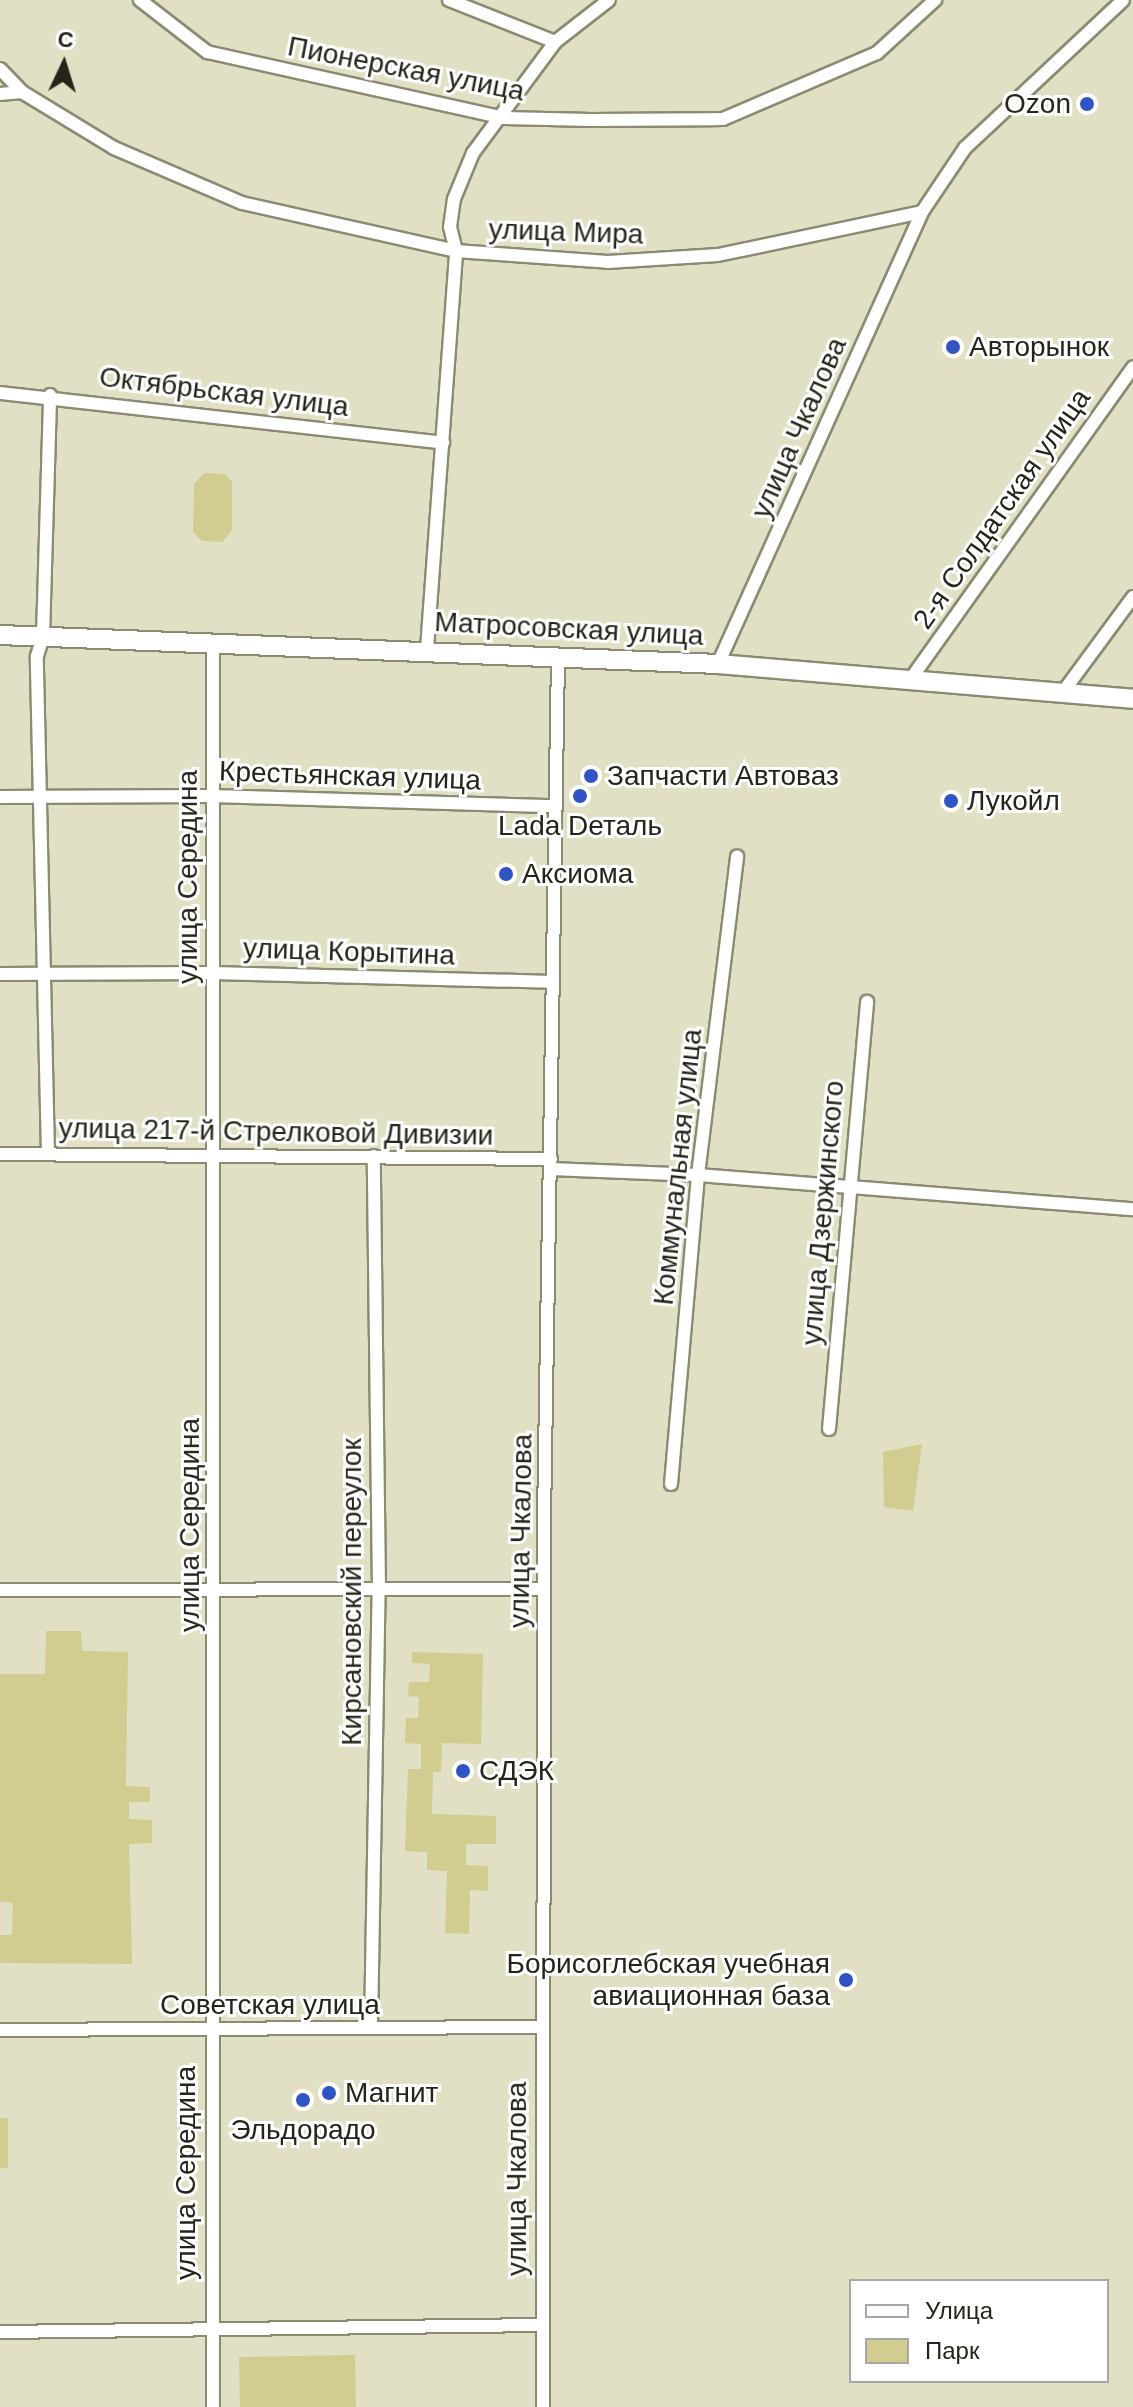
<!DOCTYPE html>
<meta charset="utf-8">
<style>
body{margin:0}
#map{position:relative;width:1133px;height:2407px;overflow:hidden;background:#e1e0c5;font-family:Arial,sans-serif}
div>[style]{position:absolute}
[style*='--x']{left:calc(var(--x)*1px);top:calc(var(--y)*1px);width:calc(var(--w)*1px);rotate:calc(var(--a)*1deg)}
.green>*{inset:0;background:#d1cc90;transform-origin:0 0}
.roads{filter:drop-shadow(2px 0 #8c8a72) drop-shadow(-2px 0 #8c8a72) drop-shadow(0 2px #8c8a72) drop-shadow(0 -2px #8c8a72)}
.minor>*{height:12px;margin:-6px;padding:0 6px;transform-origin:6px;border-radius:6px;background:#fff}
.highway>*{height:18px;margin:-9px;padding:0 9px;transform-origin:9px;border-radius:9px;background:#fff}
.dots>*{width:22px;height:22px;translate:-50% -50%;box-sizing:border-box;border:4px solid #fff;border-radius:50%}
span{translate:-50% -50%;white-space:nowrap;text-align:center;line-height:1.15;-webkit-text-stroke:6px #fff;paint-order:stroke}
.street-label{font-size:28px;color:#24241a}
.poi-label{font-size:28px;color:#24241a}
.right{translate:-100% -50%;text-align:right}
.left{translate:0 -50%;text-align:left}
.legend{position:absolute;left:849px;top:2279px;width:260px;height:104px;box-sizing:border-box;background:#fff;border:2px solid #a7a7a3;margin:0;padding:10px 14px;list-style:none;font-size:24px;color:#24241a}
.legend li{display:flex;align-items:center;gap:16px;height:40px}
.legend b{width:40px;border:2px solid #a7a7a3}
.north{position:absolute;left:24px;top:24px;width:80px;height:80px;-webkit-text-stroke:6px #fff;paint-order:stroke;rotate:4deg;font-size:22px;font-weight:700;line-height:32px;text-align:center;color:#24241a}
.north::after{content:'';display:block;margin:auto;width:28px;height:36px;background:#24241a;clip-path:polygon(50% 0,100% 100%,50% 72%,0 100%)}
</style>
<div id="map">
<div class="green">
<div style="clip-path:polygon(204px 473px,225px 474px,232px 482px,232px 530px,222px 542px,202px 541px,193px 532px,194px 484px)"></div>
<div style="clip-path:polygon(922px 1444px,913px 1511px,884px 1507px,883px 1452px)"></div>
<div style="clip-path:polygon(46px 1631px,81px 1631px,82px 1651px,128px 1652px,126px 1786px,150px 1787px,150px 1802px,129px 1802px,129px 1819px,152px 1820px,152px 1843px,129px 1844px,132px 1964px,0 1963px,0 1935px,12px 1935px,13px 1903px,0 1902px,0 1674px,45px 1674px)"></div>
<div style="clip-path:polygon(412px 1652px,483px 1654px,481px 1744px,442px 1743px,441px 1772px,433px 1772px,432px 1814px,496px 1816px,496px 1844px,466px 1844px,466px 1865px,488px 1866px,488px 1891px,470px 1890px,469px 1934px,445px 1933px,447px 1871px,427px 1870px,427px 1852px,405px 1851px,408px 1769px,421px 1769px,421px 1744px,405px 1743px,406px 1718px,418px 1718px,419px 1697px,408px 1696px,409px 1682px,429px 1682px,430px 1664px,412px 1663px)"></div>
<div style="left:0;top:2118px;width:8px;height:50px"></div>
<div style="left:355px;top:2355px;width:52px;height:116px;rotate:89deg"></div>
</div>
<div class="roads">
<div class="minor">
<div style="--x:140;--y:0;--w:85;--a:37.8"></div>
<div style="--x:207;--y:52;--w:304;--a:12.5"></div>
<div style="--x:504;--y:118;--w:87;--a:1.3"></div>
<div style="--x:591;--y:120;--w:132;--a:-0.4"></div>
<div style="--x:723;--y:119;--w:168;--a:-23.2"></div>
<div style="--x:877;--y:53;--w:79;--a:-42.4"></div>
<div style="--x:449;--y:0;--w:114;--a:21.6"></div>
<div style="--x:0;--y:69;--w:32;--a:46"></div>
<div style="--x:22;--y:92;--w:108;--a:31.3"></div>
<div style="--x:114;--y:148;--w:139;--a:23.3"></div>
<div style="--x:242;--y:203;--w:219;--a:12.6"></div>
<div style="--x:456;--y:251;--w:152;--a:4.1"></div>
<div style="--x:608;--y:262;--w:110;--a:-3.6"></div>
<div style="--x:718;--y:255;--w:208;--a:-11.9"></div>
<div style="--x:0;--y:94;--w:22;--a:-5"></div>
<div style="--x:0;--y:393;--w:446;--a:6.4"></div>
<div style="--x:213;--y:642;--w:1765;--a:90"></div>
<div style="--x:427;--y:649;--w:399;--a:-85.8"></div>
<div style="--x:456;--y:251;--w:25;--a:-104"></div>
<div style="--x:450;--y:227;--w:28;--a:-82"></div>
<div style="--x:454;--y:199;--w:50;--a:-67.6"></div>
<div style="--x:473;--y:153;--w:138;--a:-53.5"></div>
<div style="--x:555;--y:42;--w:68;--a:-37.9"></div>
<div style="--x:718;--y:664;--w:496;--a:-65.7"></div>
<div style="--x:922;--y:212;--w:77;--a:-56.1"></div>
<div style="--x:965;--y:148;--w:216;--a:-43.1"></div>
<div style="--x:910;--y:680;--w:384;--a:-54.5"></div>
<div style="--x:1063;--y:692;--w:118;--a:-53.6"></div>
<div style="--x:0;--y:797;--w:211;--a:-0.3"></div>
<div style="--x:211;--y:796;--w:344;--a:1.7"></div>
<div style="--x:0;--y:974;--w:213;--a:-0.3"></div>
<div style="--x:213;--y:973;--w:339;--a:1.5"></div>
<div style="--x:0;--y:1154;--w:551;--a:0.52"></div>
<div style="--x:48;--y:1154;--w:498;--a:-91.3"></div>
<div style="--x:37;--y:656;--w:21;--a:-73"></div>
<div style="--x:43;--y:636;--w:241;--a:-88.3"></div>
<div style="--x:551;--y:1169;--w:147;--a:2.3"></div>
<div style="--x:698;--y:1175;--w:436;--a:4.5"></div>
<div style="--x:829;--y:1429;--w:429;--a:-84.9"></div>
<div style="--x:671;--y:1484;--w:310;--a:-85"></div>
<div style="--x:698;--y:1175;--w:321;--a:-83"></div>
<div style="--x:0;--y:1590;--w:544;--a:-0.11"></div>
<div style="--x:371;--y:2028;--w:439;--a:-89"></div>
<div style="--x:379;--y:1589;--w:433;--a:-90.7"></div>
<div style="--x:0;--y:2030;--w:541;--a:-0.32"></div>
<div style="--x:0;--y:2332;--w:541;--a:-0.74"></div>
<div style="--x:543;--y:2407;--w:887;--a:-89.94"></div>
<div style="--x:544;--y:1520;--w:865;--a:-89.07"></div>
</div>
<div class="highway">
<div style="--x:0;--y:635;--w:719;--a:2.31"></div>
<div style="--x:718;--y:664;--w:416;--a:4.8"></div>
</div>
</div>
<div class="dots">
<div style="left:1087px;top:104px;background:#3054c4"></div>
<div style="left:953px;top:347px;background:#3054c4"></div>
<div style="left:591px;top:776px;background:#3054c4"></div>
<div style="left:580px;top:796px;background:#3054c4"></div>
<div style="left:951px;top:801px;background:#3054c4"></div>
<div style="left:506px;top:874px;background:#3054c4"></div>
<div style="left:463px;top:1771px;background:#3054c4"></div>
<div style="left:846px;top:1980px;background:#3054c4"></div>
<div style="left:329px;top:2093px;background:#3054c4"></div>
<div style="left:303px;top:2100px;background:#3054c4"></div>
</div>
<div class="street-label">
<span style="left:406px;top:69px;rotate:11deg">Пионерская улица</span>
<span style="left:566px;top:232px;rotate:2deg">улица Мира</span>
<span style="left:224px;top:392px;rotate:7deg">Октябрьская улица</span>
<span style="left:799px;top:428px;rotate:-66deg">улица Чкалова</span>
<span style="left:1002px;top:509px;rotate:-55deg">2-я Солдатская улица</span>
<span style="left:569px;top:629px;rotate:3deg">Матросовская улица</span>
<span style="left:350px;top:776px;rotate:2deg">Крестьянская улица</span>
<span style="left:188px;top:877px;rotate:-90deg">улица Середина</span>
<span style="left:349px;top:952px;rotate:2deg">улица Корытина</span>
<span style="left:276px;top:1132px;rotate:1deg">улица 217-й Стрелковой Дивизии</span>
<span style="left:678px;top:1167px;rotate:-84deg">Коммунальная улица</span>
<span style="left:823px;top:1213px;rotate:-85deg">улица Дзержинского</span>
<span style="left:190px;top:1525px;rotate:-90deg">улица Середина</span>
<span style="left:521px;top:1531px;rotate:-89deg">улица Чкалова</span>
<span style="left:352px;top:1592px;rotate:-90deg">Кирсановский переулок</span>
<span style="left:270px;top:2005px">Советская улица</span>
<span style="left:186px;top:2173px;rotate:-90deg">улица Середина</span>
<span style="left:517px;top:2179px;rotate:-90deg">улица Чкалова</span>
</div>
<div class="poi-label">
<span class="right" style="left:1071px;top:104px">Ozon</span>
<span class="left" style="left:969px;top:347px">Авторынок</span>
<span class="left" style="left:607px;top:776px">Запчасти Автоваз</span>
<span class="left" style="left:967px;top:801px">Лукойл</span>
<span style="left:580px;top:826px">Lada Dеталь</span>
<span class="left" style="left:522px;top:874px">Аксиома</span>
<span class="left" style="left:479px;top:1771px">СДЭК</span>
<span class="right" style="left:830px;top:1980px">Борисоглебская учебная<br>авиационная база</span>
<span class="left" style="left:345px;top:2093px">Магнит</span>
<span style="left:303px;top:2130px">Эльдорадо</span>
</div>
<ul class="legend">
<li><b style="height:10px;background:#fff"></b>Улица</li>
<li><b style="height:22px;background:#d1cc90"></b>Парк</li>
</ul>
<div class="north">С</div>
</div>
